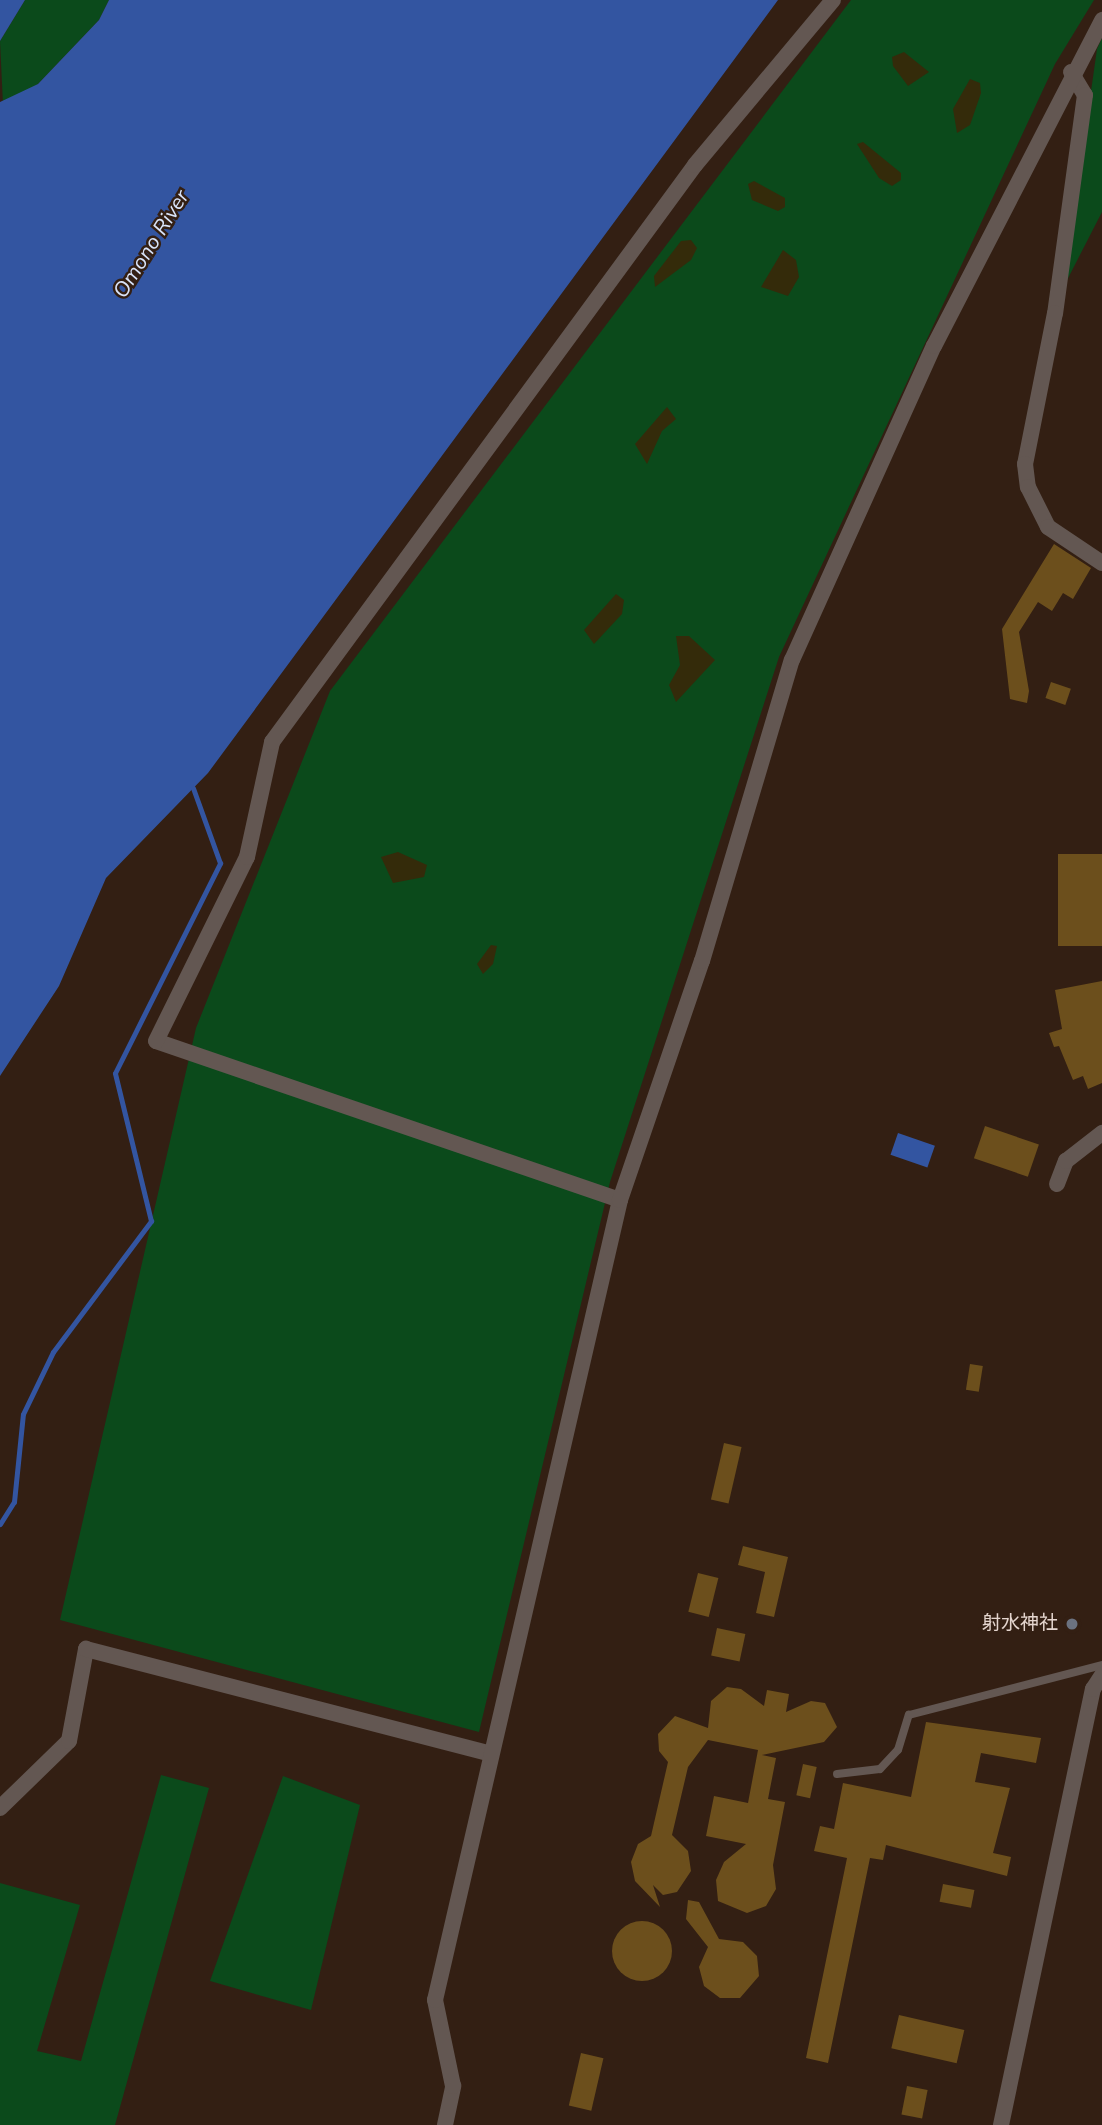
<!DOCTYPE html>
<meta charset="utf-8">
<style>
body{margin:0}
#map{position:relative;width:1102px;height:2125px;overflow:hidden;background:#331f13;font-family:"Nunito Sans","Noto Sans JP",sans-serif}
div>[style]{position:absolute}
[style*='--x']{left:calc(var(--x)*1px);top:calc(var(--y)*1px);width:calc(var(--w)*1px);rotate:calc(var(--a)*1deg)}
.green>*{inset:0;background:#0b4a1b}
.sand>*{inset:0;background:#342b0a}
.water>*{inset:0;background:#3355a1;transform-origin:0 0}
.stream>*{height:5px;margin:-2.5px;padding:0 2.5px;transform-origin:2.5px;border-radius:2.5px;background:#3355a1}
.building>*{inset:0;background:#6c4f1c;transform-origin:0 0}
.round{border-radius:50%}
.service>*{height:8px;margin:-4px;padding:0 4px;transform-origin:4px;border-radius:4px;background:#635752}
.minor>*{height:16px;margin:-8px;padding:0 8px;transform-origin:8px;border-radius:8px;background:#635752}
.dots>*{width:19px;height:19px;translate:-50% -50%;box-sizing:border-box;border:4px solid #331f13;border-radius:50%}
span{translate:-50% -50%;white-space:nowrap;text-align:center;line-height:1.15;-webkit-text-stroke:5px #331f13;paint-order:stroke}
.poi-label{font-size:19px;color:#e4d5ce}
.right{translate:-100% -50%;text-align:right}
.water-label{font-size:21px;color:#d9e4fa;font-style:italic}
</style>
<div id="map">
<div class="green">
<div style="clip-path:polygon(25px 0,109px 0,99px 20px,38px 84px,3px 105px,0 41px)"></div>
<div style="clip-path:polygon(851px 0,1094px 0,1055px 64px,779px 657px,610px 1182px,479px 1732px,60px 1620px,196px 1028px,330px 691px)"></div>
<div style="clip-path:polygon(1102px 38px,1102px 212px,1063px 288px,1097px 49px)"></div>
<div style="clip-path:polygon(161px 1775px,209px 1788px,115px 2125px,0 2125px,0 1883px,80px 1905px,37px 2051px,81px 2061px)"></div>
<div style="clip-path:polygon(283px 1776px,360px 1805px,311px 2010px,210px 1981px)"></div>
</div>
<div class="sand">
<div style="clip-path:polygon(904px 52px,929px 72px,908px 86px,893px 66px,892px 57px)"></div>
<div style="clip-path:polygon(970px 79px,980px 83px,981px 93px,970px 125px,957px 133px,953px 109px)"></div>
<div style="clip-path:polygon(863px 142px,901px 173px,901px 180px,892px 186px,879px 178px,857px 144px)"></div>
<div style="clip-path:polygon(754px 181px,785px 198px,785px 207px,778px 211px,752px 200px,748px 184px)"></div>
<div style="clip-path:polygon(691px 240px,697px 248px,691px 260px,655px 287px,654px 276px,681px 241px)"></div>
<div style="clip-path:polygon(783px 250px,796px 260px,799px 277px,788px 296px,761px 287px)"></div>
<div style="clip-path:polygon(667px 407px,676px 419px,662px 431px,647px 464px,635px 444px)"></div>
<div style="clip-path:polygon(616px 594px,624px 600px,622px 614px,594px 644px,584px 630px)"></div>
<div style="clip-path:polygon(676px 636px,689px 636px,715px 660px,676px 702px,669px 685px,680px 665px)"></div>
<div style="clip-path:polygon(398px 852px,427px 865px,424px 877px,393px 883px,381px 857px)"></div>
<div style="clip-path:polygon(491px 945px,497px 946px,493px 964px,483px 974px,477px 964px)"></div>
</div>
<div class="water">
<div style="clip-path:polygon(0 0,25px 0,0 41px)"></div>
<div style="clip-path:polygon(109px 0,778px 0,208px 773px,106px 878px,59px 986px,0 1076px,0 102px,38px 84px,99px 20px)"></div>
<div style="left:898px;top:1133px;width:39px;height:23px;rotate:19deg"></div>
</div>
<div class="stream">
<div style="--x:0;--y:1524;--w:26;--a:-58"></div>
<div style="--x:14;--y:1502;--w:88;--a:-84.2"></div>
<div style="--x:23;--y:1414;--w:69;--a:-64.2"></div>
<div style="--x:53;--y:1352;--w:164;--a:-53.2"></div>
<div style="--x:151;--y:1221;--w:152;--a:-103.7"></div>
<div style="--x:115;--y:1073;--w:235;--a:-63.4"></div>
<div style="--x:220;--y:863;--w:80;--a:-109.8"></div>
</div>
<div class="building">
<div style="clip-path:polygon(1054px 544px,1091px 568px,1073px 599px,1063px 593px,1052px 611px,1038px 602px,1019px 632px,1029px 691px,1027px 703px,1010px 699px,1002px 629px)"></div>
<div style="left:1051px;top:682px;width:21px;height:17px;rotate:19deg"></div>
<div style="left:1102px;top:854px;width:92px;height:44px;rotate:90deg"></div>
<div style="clip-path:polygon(1102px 981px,1102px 1083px,1088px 1089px,1083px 1076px,1073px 1080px,1059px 1046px,1054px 1047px,1049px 1033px,1062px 1029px,1055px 990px)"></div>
<div style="left:985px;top:1126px;width:57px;height:34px;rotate:19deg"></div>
<div style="left:970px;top:1364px;width:13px;height:26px;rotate:9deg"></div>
<div style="left:724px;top:1443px;width:18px;height:58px;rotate:13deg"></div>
<div style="clip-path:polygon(743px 1546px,788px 1557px,774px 1617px,756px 1613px,765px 1572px,738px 1565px)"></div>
<div style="left:698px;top:1573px;width:21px;height:40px;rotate:14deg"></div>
<div style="left:717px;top:1628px;width:29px;height:28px;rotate:12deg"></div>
<div style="clip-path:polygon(727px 1687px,741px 1689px,764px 1706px,767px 1690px,789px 1694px,786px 1712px,811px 1701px,825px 1703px,837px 1727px,824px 1742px,762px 1755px,776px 1758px,768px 1799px,785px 1802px,773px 1865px,776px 1889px,766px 1906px,747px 1913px,718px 1901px,716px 1880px,724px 1862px,746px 1844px,706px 1836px,714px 1796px,748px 1803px,758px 1750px,708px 1740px,688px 1767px,672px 1835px,688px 1851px,691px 1871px,677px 1892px,663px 1895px,653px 1885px,660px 1907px,635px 1881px,631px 1862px,638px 1844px,651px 1836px,668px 1762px,659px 1751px,658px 1734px,675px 1716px,708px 1728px,711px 1701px)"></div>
<div style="clip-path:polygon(926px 1722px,1041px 1738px,1036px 1763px,981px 1753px,975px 1782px,1010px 1788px,993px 1853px,1011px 1857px,1007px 1876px,886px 1845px,883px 1860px,870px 1858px,828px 2063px,806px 2058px,847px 1858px,814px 1851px,820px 1826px,834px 1829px,843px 1783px,911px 1797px)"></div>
<div style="left:803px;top:1764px;width:14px;height:32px;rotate:12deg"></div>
<div style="left:943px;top:1884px;width:32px;height:18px;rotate:11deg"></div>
<div style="clip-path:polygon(688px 1900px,699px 1902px,719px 1939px,743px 1942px,757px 1956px,759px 1976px,740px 1998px,720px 1998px,704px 1986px,699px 1967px,708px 1947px,686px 1919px)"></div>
<div class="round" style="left:612px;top:1921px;width:60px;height:60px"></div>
<div style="left:899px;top:2015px;width:67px;height:34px;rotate:13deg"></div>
<div style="left:581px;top:2053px;width:23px;height:54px;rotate:13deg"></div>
<div style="left:907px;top:2086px;width:21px;height:29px;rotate:11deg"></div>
</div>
<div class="service">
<div style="--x:837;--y:1774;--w:43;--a:-6.6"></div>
<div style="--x:880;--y:1769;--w:26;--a:-47"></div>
<div style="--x:898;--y:1750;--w:37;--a:-73"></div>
<div style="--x:909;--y:1715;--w:199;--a:-14.5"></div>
</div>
<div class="minor">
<div style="--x:1071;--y:72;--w:27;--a:59"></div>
<div style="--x:1085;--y:95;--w:220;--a:97.8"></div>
<div style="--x:1055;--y:313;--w:154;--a:101.2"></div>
<div style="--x:1025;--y:464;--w:23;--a:83"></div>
<div style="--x:1028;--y:487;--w:45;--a:63.4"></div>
<div style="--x:1048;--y:527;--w:65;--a:33.7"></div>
<div style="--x:1057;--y:1184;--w:25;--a:-69"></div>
<div style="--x:1066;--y:1161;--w:46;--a:-37.9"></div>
<div style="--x:620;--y:1200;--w:490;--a:-161.1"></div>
<div style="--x:156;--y:1041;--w:205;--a:-63.7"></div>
<div style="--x:247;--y:857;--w:118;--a:-77.7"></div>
<div style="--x:272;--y:742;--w:715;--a:-53.75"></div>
<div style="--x:695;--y:165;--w:215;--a:-50.1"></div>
<div style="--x:0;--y:1808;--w:96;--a:-44.2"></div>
<div style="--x:69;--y:1741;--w:94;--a:-79.5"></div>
<div style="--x:86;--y:1649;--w:418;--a:14.5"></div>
<div style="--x:445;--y:2125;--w:40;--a:-78"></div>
<div style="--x:453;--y:2086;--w:88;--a:-101.8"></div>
<div style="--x:435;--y:2000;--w:821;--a:-76.98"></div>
<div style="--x:620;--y:1200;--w:253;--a:-71.1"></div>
<div style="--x:702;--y:961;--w:314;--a:-73.4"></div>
<div style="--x:792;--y:660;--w:345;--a:-65.7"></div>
<div style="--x:934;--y:346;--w:367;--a:-62.7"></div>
<div style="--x:1001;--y:2125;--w:446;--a:-78.1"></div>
<div style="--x:1093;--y:1689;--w:17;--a:-57"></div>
</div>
<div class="dots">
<div style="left:1072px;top:1624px;background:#6b7280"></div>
</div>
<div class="poi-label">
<span class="right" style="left:1058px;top:1624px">射水神社</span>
</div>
<div class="water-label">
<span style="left:151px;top:244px;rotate:-58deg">Omono River</span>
</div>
</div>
